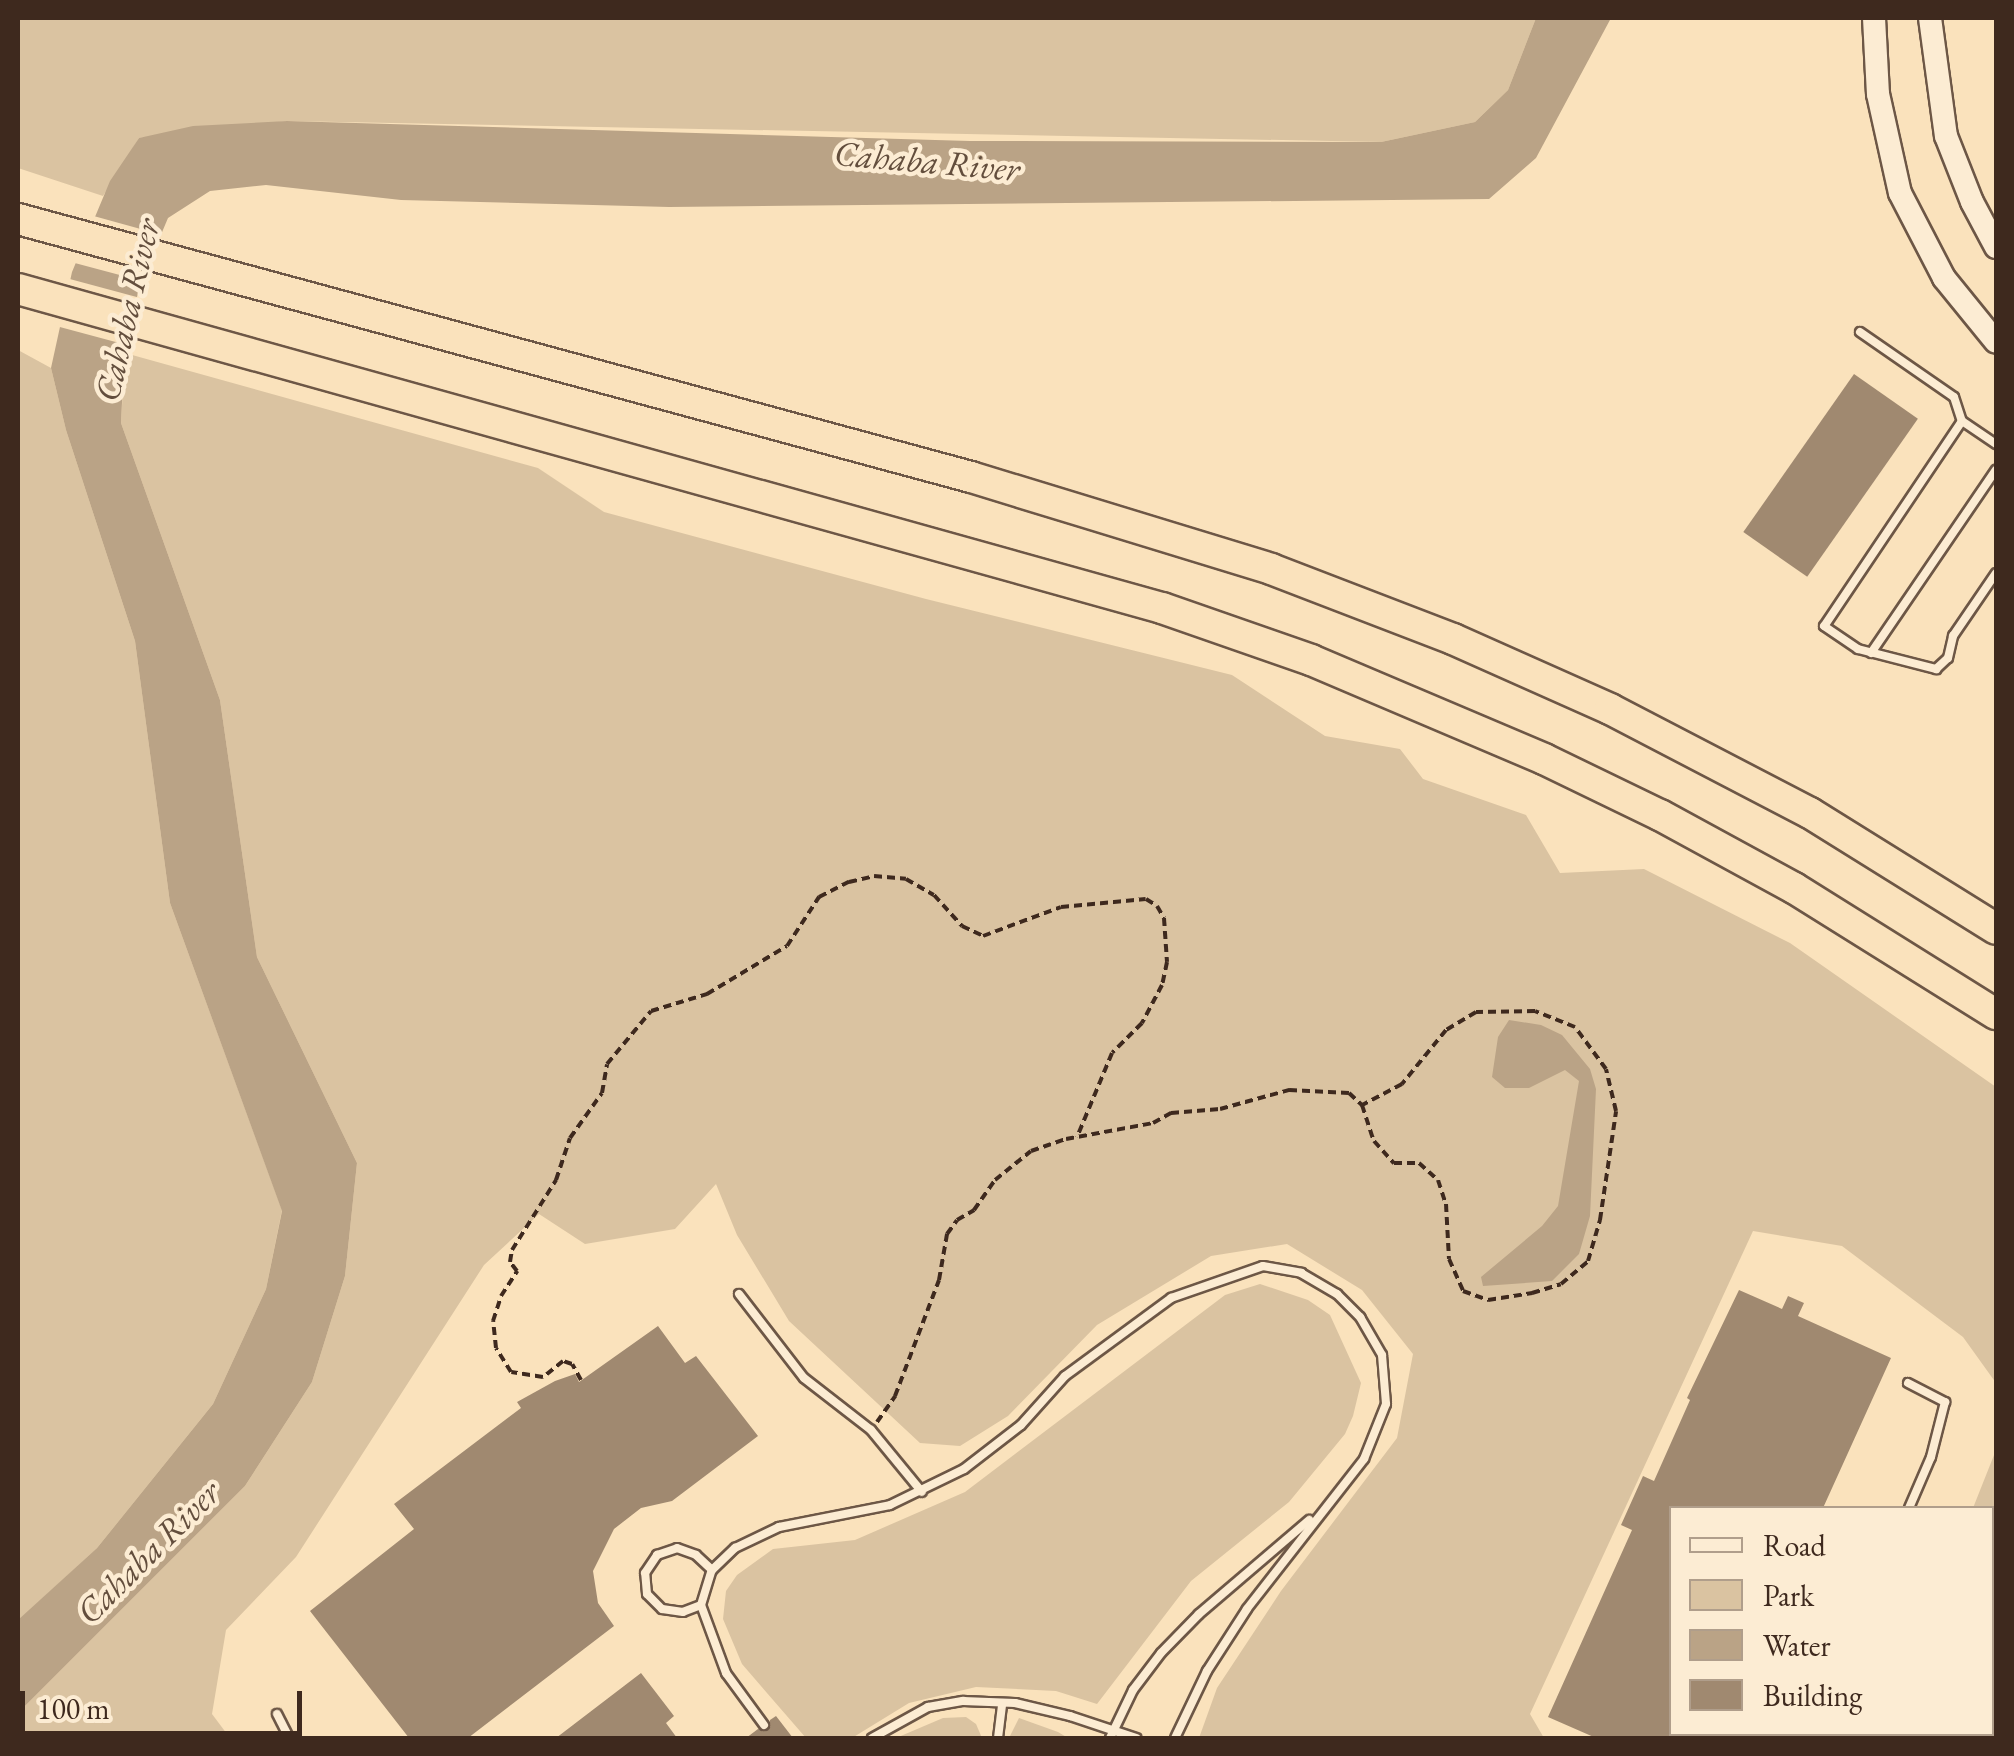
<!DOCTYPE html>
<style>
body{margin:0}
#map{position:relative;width:2014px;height:1756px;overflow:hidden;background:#fae2bc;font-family:"EB Garamond",serif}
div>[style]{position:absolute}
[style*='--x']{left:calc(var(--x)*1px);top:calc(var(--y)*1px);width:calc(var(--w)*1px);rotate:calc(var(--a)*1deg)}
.green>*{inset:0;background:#dac3a1}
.water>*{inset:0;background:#baa386}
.pier>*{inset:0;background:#fae2bc;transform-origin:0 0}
.building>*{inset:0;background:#a08970;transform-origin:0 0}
.path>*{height:4px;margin-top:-2px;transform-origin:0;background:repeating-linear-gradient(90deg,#3e291e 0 8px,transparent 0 13px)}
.roads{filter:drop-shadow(2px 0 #6d5746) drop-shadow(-2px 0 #6d5746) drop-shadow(0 2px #6d5746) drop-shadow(0 -2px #6d5746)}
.lane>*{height:8px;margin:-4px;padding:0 4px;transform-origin:4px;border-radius:4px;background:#fcecd3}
.secondary>*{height:22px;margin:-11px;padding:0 11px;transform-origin:11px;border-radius:11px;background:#fcecd3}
.highway>*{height:30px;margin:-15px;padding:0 15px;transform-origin:15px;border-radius:15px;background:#fae2bc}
span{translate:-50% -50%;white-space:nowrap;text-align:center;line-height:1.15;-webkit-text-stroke:9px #fcecd3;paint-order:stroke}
.water-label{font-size:35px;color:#634e3d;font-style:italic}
.frame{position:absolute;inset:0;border:20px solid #3e291e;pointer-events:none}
.legend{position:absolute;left:1669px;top:1506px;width:325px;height:230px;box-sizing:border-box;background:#fcecd3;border:2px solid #b09e8b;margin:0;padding:12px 18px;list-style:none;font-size:30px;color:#3e291e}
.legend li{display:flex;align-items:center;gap:20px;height:50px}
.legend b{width:50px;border:2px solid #b09e8b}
.scale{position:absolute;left:20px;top:1691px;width:282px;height:45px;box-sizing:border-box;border:5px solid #3e291e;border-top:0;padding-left:12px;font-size:30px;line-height:35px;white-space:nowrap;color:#3e291e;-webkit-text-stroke:8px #fcecd3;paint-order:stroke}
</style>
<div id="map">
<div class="green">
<div style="clip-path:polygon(18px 18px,1536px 18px,1508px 90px,1475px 122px,1381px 142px,287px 121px,139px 138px,103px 196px,18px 168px)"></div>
<div style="clip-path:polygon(18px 350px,51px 368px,66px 430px,135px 641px,170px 903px,282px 1210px,266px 1289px,213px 1404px,97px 1548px,18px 1621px)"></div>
<div style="clip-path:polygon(125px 353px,538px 468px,604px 512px,926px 599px,1232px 675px,1325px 736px,1400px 749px,1423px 779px,1526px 815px,1560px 873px,1644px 869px,1790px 943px,1996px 1087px,1996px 1383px,1963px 1337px,1842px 1246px,1753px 1231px,1530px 1714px,1544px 1738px,1199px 1738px,1217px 1688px,1281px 1591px,1397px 1438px,1413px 1354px,1362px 1290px,1287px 1244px,1211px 1256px,1097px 1325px,1008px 1416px,960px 1446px,920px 1443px,789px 1321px,737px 1235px,716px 1184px,675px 1229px,585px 1244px,539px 1214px,484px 1265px,296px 1557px,226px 1630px,212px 1714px,230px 1738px,18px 1738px,18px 1713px,245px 1486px,312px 1382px,345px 1276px,357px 1163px,257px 957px,220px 700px,121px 423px)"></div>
<div style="clip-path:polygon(1260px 1284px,1308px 1300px,1330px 1315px,1361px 1383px,1353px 1416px,1345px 1434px,1289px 1502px,1191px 1581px,1097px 1704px,1056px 1691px,976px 1687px,909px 1703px,852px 1738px,806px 1738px,742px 1664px,723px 1619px,726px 1591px,737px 1575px,773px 1549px,855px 1540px,965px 1492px,1225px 1295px)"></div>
<div style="clip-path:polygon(1996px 1450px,1996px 1738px,1877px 1738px,1879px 1734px,1992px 1734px,1992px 1508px,1973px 1508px)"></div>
<div style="clip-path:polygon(966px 1717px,976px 1724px,982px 1738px,896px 1738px,943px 1718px)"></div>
<div style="clip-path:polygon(1019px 1718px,1058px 1732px,1068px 1738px,1009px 1738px)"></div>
</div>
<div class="water">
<div style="clip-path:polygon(1536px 18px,1611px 18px,1536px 158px,1489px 199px,669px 207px,401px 200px,266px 185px,210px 191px,168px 218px,139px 287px,124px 362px,121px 423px,220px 700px,257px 957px,357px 1163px,345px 1276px,312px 1382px,245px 1486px,18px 1713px,18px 1620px,97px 1548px,213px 1404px,266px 1289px,282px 1211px,170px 903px,135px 641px,66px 430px,51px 368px,72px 272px,110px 181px,139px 138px,193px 126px,287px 121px,970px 141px,1381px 142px,1475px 122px,1508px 90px)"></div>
<div style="clip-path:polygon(1509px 1020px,1541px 1025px,1562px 1035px,1590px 1069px,1596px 1089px,1590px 1216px,1579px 1254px,1552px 1281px,1483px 1286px,1481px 1277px,1542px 1226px,1558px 1206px,1579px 1081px,1565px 1070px,1529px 1088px,1505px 1088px,1492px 1077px,1498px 1037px)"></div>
</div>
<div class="pier">
<div style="clip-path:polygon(90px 215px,166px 236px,146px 282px,71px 262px)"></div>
<div style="left:66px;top:278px;width:79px;height:49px;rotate:15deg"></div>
</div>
<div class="building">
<div style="left:1854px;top:374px;width:78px;height:193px;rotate:35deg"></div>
<div style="clip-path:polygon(1739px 1290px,1782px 1309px,1788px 1296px,1804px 1303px,1798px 1316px,1891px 1358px,1823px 1508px,1672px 1508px,1672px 1738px,1596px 1738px,1548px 1717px,1632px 1530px,1621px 1525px,1643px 1476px,1654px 1481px,1690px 1400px,1687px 1398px)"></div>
<div style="clip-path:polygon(658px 1326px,685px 1363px,696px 1356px,758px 1436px,672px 1501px,641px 1508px,614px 1529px,593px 1571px,598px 1603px,614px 1626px,468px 1738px,409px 1738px,310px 1611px,414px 1529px,394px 1504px,521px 1408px,517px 1402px,555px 1381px,575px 1374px,579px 1382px)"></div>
<div style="clip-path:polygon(641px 1673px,674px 1716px,666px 1723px,677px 1738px,556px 1738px)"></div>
<div style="clip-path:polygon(776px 1716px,793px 1738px,746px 1738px,758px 1729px,769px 1730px,770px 1720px)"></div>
</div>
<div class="path">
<div style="--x:581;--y:1380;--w:18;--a:-119"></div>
<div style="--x:572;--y:1364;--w:9;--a:-162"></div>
<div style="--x:563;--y:1361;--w:26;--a:141"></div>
<div style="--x:543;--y:1377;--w:32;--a:-171"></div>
<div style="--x:511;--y:1372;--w:28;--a:-122"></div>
<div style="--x:496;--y:1348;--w:27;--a:-96"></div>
<div style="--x:493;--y:1321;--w:26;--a:-72"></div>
<div style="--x:501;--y:1296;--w:30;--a:-57"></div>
<div style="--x:517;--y:1271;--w:11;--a:-128"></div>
<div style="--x:510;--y:1262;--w:12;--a:-81"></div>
<div style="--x:512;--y:1250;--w:83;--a:-57.8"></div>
<div style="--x:556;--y:1180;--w:44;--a:-71.6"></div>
<div style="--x:570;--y:1138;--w:55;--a:-54.6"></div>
<div style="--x:602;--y:1093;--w:29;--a:-80"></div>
<div style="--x:607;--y:1064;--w:69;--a:-50.3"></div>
<div style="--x:651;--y:1011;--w:59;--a:-16.9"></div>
<div style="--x:707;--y:994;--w:93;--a:-31"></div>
<div style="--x:787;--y:946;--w:59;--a:-56.9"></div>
<div style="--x:819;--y:897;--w:34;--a:-27"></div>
<div style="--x:849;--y:882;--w:26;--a:-13"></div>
<div style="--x:874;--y:876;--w:32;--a:5"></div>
<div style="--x:906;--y:879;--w:32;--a:30"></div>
<div style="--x:934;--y:895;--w:42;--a:47.9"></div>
<div style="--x:962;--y:926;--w:23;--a:25"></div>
<div style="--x:983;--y:936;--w:83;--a:-20.4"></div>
<div style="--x:1061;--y:907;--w:85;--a:-5.4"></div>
<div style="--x:1146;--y:899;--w:13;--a:32"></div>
<div style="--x:1157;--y:906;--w:14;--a:60"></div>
<div style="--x:1164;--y:918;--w:44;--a:86.1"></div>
<div style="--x:1167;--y:962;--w:24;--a:102"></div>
<div style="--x:1162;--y:985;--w:43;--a:117.8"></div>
<div style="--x:1142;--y:1023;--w:42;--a:135"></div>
<div style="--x:1112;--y:1053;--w:91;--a:112.6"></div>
<div style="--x:877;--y:1422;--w:32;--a:-55"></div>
<div style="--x:895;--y:1396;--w:124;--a:-69.2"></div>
<div style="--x:939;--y:1280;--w:47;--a:-80.1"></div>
<div style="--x:947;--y:1234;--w:17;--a:-54"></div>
<div style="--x:957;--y:1220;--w:20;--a:-30"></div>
<div style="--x:974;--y:1210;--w:37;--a:-55"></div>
<div style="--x:995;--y:1180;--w:46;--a:-38.9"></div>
<div style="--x:1031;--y:1151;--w:37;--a:-19"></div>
<div style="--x:1066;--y:1139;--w:88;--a:-10.4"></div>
<div style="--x:1153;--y:1123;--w:21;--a:-29"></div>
<div style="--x:1171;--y:1113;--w:49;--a:-4.7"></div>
<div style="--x:1220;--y:1109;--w:72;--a:-15.4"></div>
<div style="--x:1289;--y:1090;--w:60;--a:2.9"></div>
<div style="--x:1349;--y:1093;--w:18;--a:43"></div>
<div style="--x:1362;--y:1105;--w:38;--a:72"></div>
<div style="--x:1374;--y:1141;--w:30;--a:48"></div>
<div style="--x:1394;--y:1163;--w:25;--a:0"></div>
<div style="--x:1419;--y:1163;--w:25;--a:42"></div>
<div style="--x:1438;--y:1180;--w:25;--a:72"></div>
<div style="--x:1446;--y:1204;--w:55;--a:86.9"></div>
<div style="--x:1449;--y:1259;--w:35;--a:66"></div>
<div style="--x:1463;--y:1291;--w:27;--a:20"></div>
<div style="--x:1488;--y:1300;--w:45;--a:-9"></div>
<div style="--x:1532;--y:1293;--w:30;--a:-17"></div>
<div style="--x:1561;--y:1284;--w:35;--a:-40"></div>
<div style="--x:1588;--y:1261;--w:43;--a:-73.7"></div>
<div style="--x:1600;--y:1220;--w:110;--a:-81.6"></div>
<div style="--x:1616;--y:1111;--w:43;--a:-103.4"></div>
<div style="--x:1606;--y:1069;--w:52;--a:-126.4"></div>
<div style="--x:1575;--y:1027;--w:43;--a:-158.2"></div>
<div style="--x:1535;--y:1011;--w:59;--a:179"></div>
<div style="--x:1476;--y:1012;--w:35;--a:149"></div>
<div style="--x:1446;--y:1030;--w:70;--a:129.2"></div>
<div style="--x:1402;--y:1084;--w:45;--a:152.3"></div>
</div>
<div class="roads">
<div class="lane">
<div style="--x:1860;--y:332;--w:114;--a:34.7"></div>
<div style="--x:1954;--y:397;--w:25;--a:72"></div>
<div style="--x:1962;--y:421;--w:41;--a:34.1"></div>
<div style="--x:1962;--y:421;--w:247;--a:123.9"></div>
<div style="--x:1824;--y:626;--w:41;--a:34.1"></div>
<div style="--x:1858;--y:649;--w:81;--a:14.4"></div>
<div style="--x:1936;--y:669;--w:16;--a:-43"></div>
<div style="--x:1948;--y:658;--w:23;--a:-77"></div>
<div style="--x:1953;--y:636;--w:76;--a:-55.7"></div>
<div style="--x:1871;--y:653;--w:222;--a:-55.7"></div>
<div style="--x:739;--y:1294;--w:106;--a:52.3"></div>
<div style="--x:804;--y:1378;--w:85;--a:37.8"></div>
<div style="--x:871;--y:1430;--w:80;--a:50.6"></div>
<div style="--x:1908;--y:1383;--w:42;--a:27.2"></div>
<div style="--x:1945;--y:1402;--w:57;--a:104.3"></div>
<div style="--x:1931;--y:1457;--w:56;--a:113.3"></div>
<div style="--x:701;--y:1605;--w:19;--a:159"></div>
<div style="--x:683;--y:1612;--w:21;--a:-172"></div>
<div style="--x:662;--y:1609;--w:21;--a:-135"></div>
<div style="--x:647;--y:1594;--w:21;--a:-95"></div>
<div style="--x:645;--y:1573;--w:22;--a:-56"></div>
<div style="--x:657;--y:1555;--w:21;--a:-19"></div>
<div style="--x:677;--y:1548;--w:20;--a:20"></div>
<div style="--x:696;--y:1555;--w:22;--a:43"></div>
<div style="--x:277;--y:1714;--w:27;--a:63"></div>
<div style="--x:764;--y:1725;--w:64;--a:-126.2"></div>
<div style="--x:726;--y:1673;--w:72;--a:-110.2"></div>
<div style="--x:701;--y:1605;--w:37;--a:-73"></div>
<div style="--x:712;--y:1570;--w:32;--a:-44"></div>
<div style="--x:735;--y:1548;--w:49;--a:-25.5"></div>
<div style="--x:779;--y:1527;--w:113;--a:-11.2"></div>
<div style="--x:890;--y:1505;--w:82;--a:-25.9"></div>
<div style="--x:964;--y:1469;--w:72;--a:-37.7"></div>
<div style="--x:1021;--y:1425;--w:66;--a:-48.1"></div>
<div style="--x:1065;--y:1376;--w:132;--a:-36.3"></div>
<div style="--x:1171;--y:1298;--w:97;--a:-19.2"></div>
<div style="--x:1263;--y:1266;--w:39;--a:10"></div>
<div style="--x:1301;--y:1273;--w:42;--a:30.3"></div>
<div style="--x:1337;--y:1294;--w:33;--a:45"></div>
<div style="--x:1360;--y:1317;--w:44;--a:59.9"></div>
<div style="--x:1382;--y:1355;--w:49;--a:85.3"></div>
<div style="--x:1386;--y:1404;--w:59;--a:111.8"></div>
<div style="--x:1364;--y:1459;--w:190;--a:128"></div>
<div style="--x:1247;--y:1609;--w:74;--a:122.8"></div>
<div style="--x:1207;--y:1671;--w:74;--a:115.5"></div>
<div style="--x:872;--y:1738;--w:64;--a:-29"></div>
<div style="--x:928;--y:1707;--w:36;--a:-10"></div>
<div style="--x:963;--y:1701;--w:52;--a:2.2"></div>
<div style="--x:1015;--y:1703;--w:57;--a:13.3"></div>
<div style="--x:1070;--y:1716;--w:70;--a:18.4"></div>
<div style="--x:998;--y:1738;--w:35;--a:-83"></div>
<div style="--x:1110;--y:1738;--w:53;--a:-64.4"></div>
<div style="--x:1133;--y:1690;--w:46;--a:-52.9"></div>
<div style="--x:1161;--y:1653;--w:54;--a:-45.7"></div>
<div style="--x:1199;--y:1614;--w:145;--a:-40.5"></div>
<div style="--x:1810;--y:1738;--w:4;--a:-63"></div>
</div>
<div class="secondary">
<div style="--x:1874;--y:18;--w:76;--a:87"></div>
<div style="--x:1878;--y:94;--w:101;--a:77.5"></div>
<div style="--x:1900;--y:193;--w:96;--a:62.6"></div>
<div style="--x:1944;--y:278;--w:82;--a:50.9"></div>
<div style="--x:1930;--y:18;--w:119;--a:82.3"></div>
<div style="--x:1946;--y:136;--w:71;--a:68.5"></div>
<div style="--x:1972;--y:202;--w:51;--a:61.9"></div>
</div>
<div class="highway">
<div style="--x:18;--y:219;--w:987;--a:15.15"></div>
<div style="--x:971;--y:477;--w:314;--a:17"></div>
<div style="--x:1271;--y:569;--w:195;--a:21"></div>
<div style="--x:1453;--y:639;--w:172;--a:24"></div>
<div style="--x:1610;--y:709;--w:225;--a:27.5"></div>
<div style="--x:1810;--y:813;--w:219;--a:31.9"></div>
<div style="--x:18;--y:289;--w:1188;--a:15.58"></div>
<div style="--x:1162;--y:608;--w:158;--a:19.2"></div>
<div style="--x:1311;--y:660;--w:253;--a:23"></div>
<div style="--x:1544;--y:759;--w:129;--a:25.8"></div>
<div style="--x:1660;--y:815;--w:153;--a:28.6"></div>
<div style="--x:1794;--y:888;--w:238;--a:32"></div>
</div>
</div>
<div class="water-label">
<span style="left:927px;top:161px;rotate:5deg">Cahaba River</span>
<span style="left:127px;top:310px;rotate:-77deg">Cahaba River</span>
<span style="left:148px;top:1552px;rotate:-45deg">Cahaba River</span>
</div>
<div class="frame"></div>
<ul class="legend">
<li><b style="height:12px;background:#fcecd3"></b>Road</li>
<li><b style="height:28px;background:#dac3a1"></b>Park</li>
<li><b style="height:28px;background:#baa386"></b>Water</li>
<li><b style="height:28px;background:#a08970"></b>Building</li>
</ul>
<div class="scale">100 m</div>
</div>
